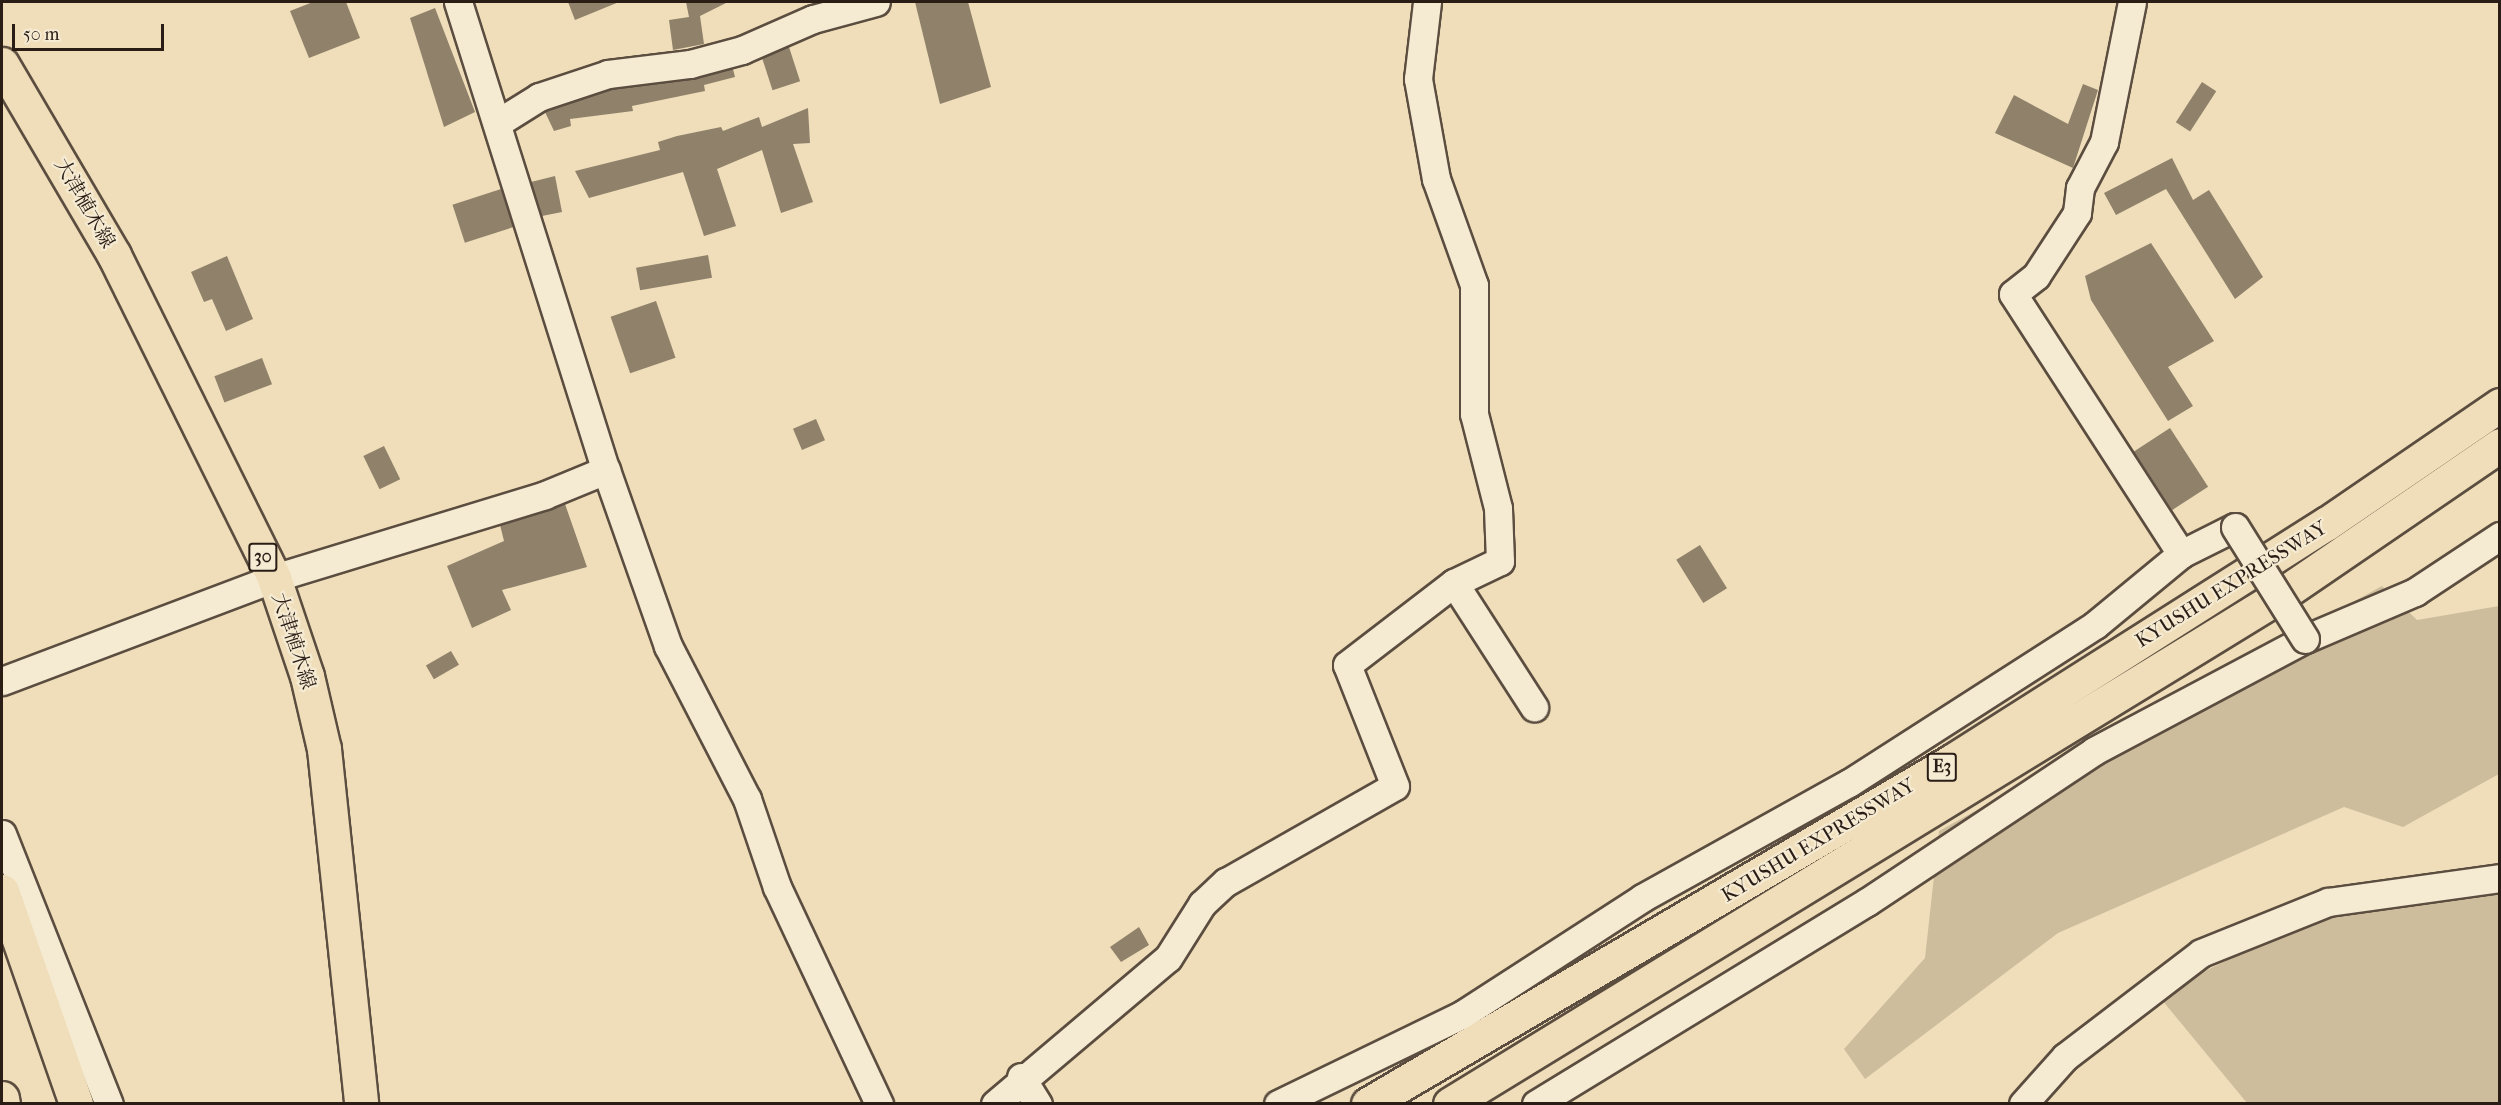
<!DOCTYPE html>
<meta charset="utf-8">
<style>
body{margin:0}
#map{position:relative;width:2501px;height:1105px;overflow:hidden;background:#efdeb9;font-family:"IM FELL French Canon","Noto Serif JP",serif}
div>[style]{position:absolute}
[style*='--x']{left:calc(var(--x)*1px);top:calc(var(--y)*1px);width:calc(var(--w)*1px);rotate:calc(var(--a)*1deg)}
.green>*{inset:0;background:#cebd9d}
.building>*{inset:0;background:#90816b;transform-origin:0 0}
.roads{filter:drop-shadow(2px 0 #5b4d3f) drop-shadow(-2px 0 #5b4d3f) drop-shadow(0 2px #5b4d3f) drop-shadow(0 -2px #5b4d3f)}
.minor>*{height:27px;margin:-13.5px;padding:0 13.5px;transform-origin:13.5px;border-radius:13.5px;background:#f5ead2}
.major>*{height:33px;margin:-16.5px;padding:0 16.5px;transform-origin:16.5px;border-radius:16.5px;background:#efdeb9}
.highway>*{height:33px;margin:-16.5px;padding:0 16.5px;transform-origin:16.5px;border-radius:16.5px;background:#efdeb9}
.bridges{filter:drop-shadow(2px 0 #5b4d3f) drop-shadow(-2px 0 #5b4d3f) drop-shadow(0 2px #5b4d3f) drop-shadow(0 -2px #5b4d3f)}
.minor-bridge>*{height:27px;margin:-13.5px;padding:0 13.5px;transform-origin:13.5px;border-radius:13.5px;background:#f5ead2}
span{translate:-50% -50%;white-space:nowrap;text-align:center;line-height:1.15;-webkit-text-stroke:4.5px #f5ead2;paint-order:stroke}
.shield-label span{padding:2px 4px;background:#f5ead2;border:2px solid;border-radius:4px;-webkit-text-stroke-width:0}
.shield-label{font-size:18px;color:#2a1d16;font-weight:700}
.street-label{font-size:20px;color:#2a1d16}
.frame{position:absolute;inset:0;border:3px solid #2a1d16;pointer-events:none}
.scale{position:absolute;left:12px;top:24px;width:152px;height:27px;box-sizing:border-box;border:3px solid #2a1d16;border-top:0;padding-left:8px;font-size:18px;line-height:21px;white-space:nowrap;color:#2a1d16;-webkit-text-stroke:4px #f5ead2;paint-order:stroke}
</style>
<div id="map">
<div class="green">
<div style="clip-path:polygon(2382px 586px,2417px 620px,2499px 606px,2499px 774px,2403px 827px,2344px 807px,2058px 933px,1865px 1079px,1844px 1049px,1925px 958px,1939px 831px)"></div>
<div style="clip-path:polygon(2499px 891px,2499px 1103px,2247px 1103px,2157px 994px,2322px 915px)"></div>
</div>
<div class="building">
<div style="clip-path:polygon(313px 2px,346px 2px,360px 38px,309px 58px,290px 11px)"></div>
<div style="clip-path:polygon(568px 2px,619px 2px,575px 20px)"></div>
<div style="clip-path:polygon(686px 2px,728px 2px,700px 16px,704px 44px,673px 50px,669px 20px,689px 17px)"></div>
<div style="clip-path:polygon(915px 2px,968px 2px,991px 87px,940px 104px)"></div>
<div style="clip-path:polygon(435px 8px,475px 112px,444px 127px,410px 18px)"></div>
<div style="left:789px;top:47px;width:36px;height:29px;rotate:72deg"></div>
<div style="clip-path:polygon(733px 69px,735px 77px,704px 85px,705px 91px,632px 106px,633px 111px,570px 119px,571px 126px,554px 131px,545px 112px,611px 89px)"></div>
<div style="left:2202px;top:82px;width:17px;height:48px;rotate:33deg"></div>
<div style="clip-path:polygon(2083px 84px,2098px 90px,2073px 168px,1995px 133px,2014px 95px,2068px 124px)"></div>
<div style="clip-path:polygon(808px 108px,810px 143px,793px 144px,813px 202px,781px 213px,762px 150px,717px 169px,736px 226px,704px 236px,683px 172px,589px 198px,575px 171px,660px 150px,658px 142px,677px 136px,721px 127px,723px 131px,759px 117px,762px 127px)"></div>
<div style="clip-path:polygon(2172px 158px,2193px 200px,2209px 190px,2263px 277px,2235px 299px,2166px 189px,2116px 215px,2104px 193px)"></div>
<div style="clip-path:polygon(555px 176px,562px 212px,542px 216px,531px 182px)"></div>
<div style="left:501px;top:189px;width:40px;height:51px;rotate:72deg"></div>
<div style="clip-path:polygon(2151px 243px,2214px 341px,2168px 367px,2193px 406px,2168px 421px,2091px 300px,2085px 276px)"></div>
<div style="left:708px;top:255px;width:23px;height:73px;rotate:80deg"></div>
<div style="clip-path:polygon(227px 256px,253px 319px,226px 331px,212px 299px,204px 302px,191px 272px)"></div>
<div style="left:656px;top:301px;width:60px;height:48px;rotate:71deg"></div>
<div style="left:262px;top:358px;width:28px;height:51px;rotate:69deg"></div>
<div style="left:816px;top:419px;width:23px;height:25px;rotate:67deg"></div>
<div style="left:2170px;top:428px;width:70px;height:43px;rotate:57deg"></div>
<div style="left:384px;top:446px;width:37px;height:23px;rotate:64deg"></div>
<div style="clip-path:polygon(565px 504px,587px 567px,502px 590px,511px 610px,472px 628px,447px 566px,504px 541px,500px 525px)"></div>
<div style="left:1700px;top:545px;width:51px;height:28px;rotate:58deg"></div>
<div style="left:451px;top:651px;width:16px;height:29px;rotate:60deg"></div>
<div style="clip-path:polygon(1139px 927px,1149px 945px,1121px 962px,1110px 947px)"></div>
</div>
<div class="roads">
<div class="minor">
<div style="--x:458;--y:2;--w:491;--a:72.5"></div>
<div style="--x:606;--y:470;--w:187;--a:70.6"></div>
<div style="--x:668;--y:646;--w:172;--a:62.7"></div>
<div style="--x:747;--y:799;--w:93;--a:71.2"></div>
<div style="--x:777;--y:887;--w:240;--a:64.8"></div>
<div style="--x:2132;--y:2;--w:143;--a:101.3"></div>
<div style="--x:2104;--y:142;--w:52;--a:117.6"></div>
<div style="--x:2080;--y:188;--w:25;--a:97"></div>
<div style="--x:2077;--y:213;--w:75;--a:123.1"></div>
<div style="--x:2036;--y:276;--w:29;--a:142"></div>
<div style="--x:2013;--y:294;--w:310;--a:57.1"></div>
<div style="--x:499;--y:122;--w:47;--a:-32"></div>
<div style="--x:539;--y:97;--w:73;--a:-18.4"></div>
<div style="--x:608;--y:74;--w:83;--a:-7"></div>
<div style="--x:690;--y:64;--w:54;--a:-15.1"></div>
<div style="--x:742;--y:50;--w:77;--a:-23.6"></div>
<div style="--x:813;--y:19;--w:65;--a:-15.1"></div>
<div style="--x:1454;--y:583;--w:148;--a:57.2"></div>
<div style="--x:2;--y:681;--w:291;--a:-20.7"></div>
<div style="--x:274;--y:578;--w:283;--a:-17"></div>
<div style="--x:545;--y:495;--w:66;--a:-22.3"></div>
<div style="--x:2;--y:834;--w:290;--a:68.4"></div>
<div style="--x:1021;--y:1077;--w:32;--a:58"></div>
<div style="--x:995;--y:1104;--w:226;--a:-40.2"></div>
<div style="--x:1168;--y:958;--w:64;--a:-57.8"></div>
<div style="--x:1202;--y:904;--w:33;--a:-43"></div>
<div style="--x:1226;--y:882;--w:194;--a:-29.6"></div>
<div style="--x:1395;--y:786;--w:130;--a:-111.6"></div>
<div style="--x:1347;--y:665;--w:135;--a:-37.5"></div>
<div style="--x:1454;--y:583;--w:51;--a:-25.6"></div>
<div style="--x:1500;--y:561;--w:53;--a:-92.2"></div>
<div style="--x:1498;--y:508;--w:97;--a:-104.3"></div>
<div style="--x:1474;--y:414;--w:129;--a:-90"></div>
<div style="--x:1474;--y:285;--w:113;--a:-109.7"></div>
<div style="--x:1436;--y:179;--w:102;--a:-100.2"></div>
<div style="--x:1418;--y:79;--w:78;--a:-83.3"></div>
<div style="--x:1278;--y:1104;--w:206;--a:-25.9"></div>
<div style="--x:1463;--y:1014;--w:213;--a:-32.9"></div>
<div style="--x:1642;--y:898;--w:237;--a:-29.1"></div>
<div style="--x:1849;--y:783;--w:292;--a:-32.7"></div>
<div style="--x:2095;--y:625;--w:112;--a:-39.5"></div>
<div style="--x:2181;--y:554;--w:60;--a:-26.6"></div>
<div style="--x:1536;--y:1104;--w:388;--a:-31.4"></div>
<div style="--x:1867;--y:902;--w:273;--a:-33.6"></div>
<div style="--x:2094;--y:751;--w:239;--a:-28"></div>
<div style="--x:2305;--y:639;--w:120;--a:-23.1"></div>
<div style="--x:2415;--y:592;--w:102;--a:-33.4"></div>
<div style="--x:2023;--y:1104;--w:63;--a:-48.2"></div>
<div style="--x:2065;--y:1057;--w:171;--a:-37.4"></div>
<div style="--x:2201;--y:953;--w:137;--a:-21.9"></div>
<div style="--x:2328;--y:902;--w:174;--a:-7.9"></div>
</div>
<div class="major">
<div style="--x:2;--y:64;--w:221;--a:59.6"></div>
<div style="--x:114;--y:255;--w:360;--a:63.6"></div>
<div style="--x:274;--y:578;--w:103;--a:71.4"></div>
<div style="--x:307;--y:676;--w:75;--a:76.9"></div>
<div style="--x:324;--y:749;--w:357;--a:84"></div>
</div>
<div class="highway">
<div style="--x:2;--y:891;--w:225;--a:70.8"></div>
<div style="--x:2;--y:1098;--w:6;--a:81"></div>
<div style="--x:1368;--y:1104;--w:677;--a:-30.43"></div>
<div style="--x:1952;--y:761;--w:443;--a:-32.4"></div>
<div style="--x:2326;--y:524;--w:211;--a:-34.4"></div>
<div style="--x:1450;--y:1104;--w:971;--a:-31.48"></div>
<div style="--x:2278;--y:597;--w:269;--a:-34.4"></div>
</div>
</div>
<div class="bridges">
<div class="minor-bridge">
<div style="--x:2235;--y:527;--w:132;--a:58"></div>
</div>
</div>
<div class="shield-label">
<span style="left:263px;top:557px">30</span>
<span style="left:1942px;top:767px">E3</span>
</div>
<div class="street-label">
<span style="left:85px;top:203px;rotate:60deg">大津植木線</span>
<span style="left:2231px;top:584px;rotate:-32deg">KYUSHU EXPRESSWAY</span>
<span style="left:294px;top:641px;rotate:72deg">大津植木線</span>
<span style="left:1818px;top:840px;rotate:-31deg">KYUSHU EXPRESSWAY</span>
</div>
<div class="frame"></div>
<div class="scale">50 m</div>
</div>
